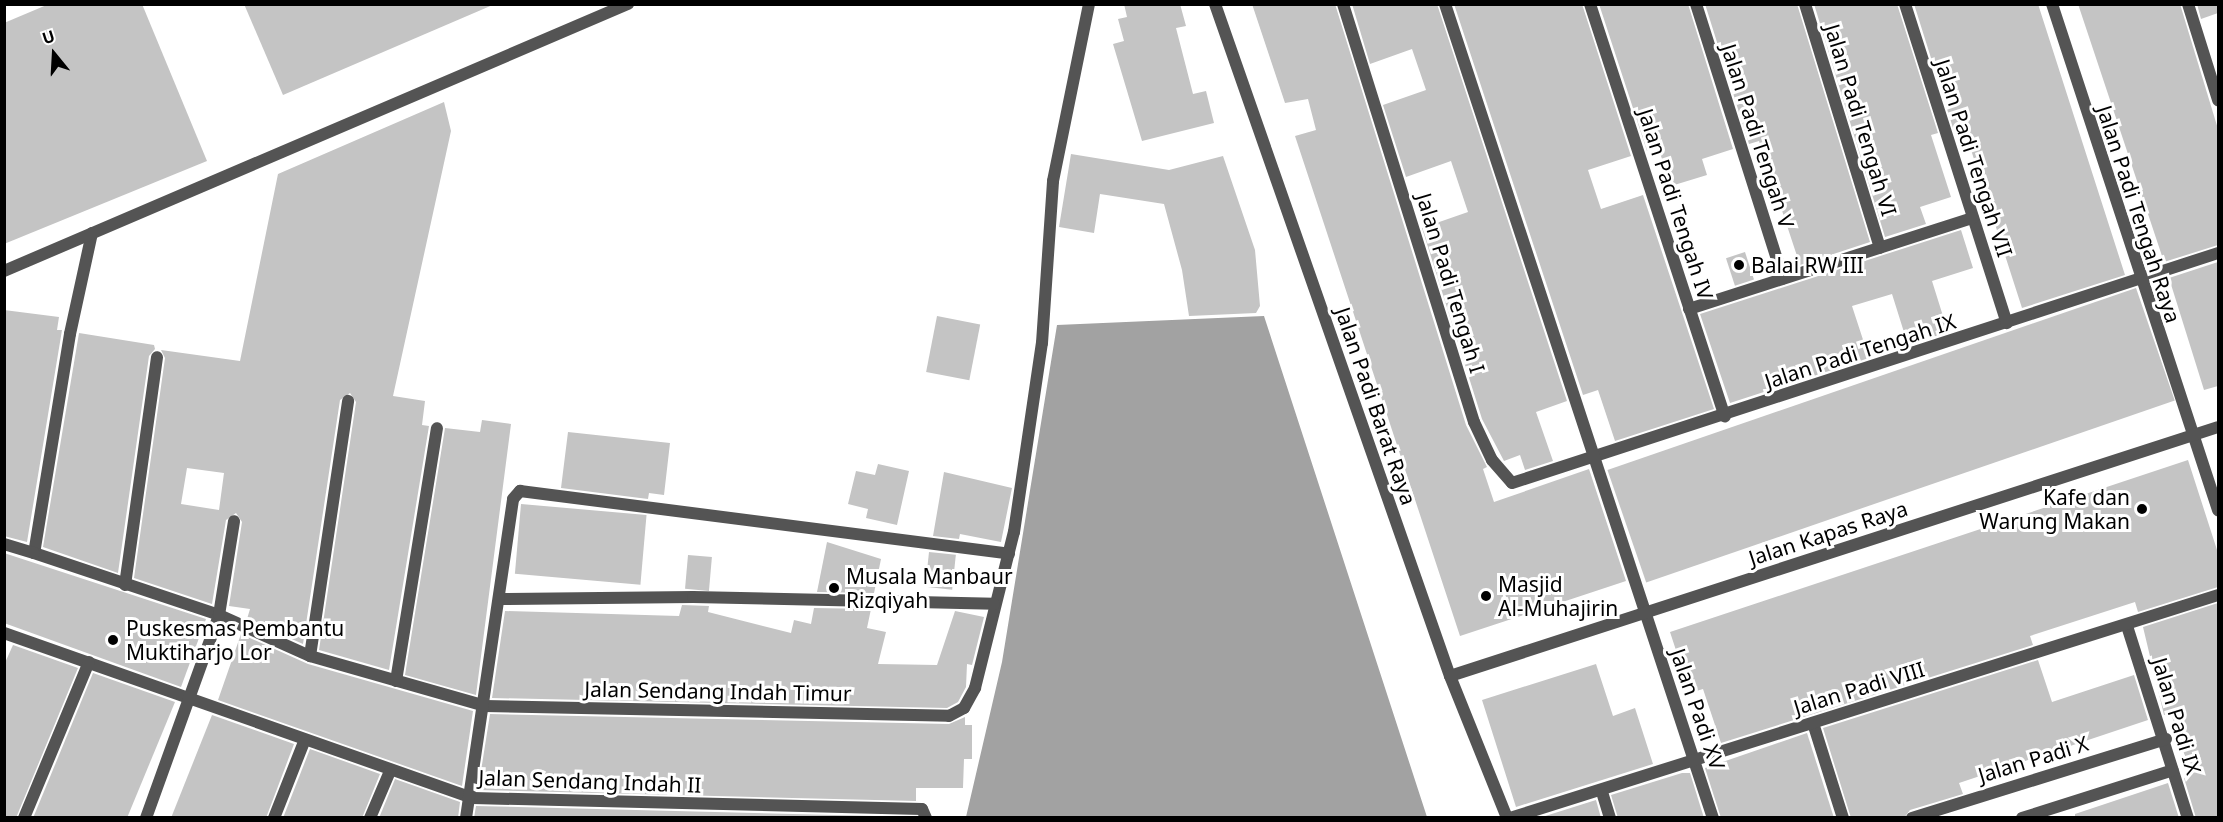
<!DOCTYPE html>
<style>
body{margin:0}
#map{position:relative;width:2223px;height:822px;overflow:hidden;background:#fff;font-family:"Noto Sans",sans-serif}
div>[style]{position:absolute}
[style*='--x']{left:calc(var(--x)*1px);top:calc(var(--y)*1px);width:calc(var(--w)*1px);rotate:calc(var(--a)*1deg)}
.water>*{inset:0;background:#a2a2a2}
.building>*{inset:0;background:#c4c4c4;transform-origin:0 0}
.minor>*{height:12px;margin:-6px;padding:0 6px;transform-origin:6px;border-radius:6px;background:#545454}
.dots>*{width:16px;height:16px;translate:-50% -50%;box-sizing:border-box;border:3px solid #fff;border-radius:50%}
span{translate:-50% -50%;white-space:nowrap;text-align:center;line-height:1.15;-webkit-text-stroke:6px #fff;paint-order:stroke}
.street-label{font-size:21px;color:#000}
.poi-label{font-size:21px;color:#000}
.left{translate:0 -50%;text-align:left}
.right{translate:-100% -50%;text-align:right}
.frame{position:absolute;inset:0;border:6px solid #000;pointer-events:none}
.north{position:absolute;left:24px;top:24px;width:60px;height:60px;-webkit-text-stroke:4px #fff;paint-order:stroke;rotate:342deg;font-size:16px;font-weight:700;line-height:24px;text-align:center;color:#000}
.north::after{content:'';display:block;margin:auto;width:21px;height:27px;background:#000;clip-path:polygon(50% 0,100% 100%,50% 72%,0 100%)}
</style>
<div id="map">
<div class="water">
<div style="clip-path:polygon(1264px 316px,1427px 817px,966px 817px,1002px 662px,1057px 325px)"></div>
</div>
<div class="building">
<div style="clip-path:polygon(49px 4px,142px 4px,207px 161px,4px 244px,4px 23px)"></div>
<div style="clip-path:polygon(244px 4px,495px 4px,283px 95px)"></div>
<div style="clip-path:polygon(1124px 4px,1180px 4px,1186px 26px,1176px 28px,1193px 94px,1206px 91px,1214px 123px,1142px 141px,1113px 44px,1124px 41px,1118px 19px,1127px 17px)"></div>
<div style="clip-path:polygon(1252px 4px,1335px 4px,1466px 425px,1487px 467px,1483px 469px,1494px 502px,1589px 469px,1626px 581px,1460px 636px,1295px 136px,1316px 130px,1308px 99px,1285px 103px)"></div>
<div style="clip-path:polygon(1352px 4px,1437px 4px,1567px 401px,1536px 412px,1553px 461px,1525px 470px,1520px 455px,1504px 461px,1482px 419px,1422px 228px,1468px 212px,1451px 161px,1406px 177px,1383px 105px,1426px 90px,1412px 49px,1370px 64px)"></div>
<div style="clip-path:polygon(1454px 4px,1582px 4px,1631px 156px,1588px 170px,1601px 209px,1643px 195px,1714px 409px,1615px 441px,1598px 390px,1583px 395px)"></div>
<div style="clip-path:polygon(1599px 4px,1688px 4px,1733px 149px,1702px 159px,1707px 175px,1671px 186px,1658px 147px,1647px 151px)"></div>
<div style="clip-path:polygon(1705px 4px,1797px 4px,1870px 242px,1800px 265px,1759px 141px,1749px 144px)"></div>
<div style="clip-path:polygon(1814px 4px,1897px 4px,1938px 133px,1931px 135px,1951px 197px,1920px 207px,1926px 224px,1885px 237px)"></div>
<div style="clip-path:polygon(1914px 4px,2038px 4px,2125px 275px,2022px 308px,1963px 125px,1953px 128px)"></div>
<div style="clip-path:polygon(2078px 4px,2180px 4px,2218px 129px,2218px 245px,2164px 262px)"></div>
<div style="clip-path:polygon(2197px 4px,2218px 4px,2218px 13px,2201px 19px)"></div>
<div style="clip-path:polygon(evenodd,444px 102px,451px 131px,393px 396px,425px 401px,422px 425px,429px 426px,389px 670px,319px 650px,356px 402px,350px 393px,340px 400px,303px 644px,247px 619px,250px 609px,229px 606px,242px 522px,236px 513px,226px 520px,212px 604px,134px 578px,165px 358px,161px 350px,240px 361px,278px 174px,444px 102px,187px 468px,224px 473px,219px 510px,181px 504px,187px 468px)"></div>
<div style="clip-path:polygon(1071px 154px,1169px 170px,1223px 156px,1255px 250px,1260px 306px,1256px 313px,1189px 316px,1182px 270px,1164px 204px,1100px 194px,1094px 233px,1059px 227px)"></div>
<div style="clip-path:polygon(1961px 230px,1973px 268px,1932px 281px,1948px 332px,1908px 345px,1892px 294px,1852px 306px,1869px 358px,1730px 403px,1700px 314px)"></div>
<div style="left:1745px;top:252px;width:29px;height:20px;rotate:72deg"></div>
<div style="clip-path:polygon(2218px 262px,2218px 386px,2204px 390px,2169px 278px)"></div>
<div style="left:2136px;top:288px;width:119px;height:559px;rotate:71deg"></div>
<div style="clip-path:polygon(4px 310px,59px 317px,57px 330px,62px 330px,27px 542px,4px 536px)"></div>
<div style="left:937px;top:316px;width:44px;height:57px;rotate:11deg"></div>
<div style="clip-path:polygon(79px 333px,154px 345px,155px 349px,149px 356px,118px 573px,43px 547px)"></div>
<div style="clip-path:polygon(482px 420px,511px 424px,476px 695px,405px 675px,445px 428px,480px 432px)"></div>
<div style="clip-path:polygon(568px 432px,670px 443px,664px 495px,649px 493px,648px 499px,561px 488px)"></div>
<div style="clip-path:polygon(2188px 460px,2218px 553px,2218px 587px,2138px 612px,2135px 602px,2030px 636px,2033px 645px,1721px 743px,1703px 689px,1690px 693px,1670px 632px)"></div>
<div style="clip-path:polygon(878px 464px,909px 471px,897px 525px,866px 518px,868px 509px,848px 504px,856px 471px,875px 475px)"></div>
<div style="clip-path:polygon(944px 472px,1012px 488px,1001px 542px,960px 534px,959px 539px,933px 536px)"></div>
<div style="left:521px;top:504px;width:126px;height:70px;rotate:5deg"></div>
<div style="clip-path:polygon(827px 542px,881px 559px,874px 593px,817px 592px)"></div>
<div style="left:929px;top:552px;width:27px;height:35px;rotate:6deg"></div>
<div style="clip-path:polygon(4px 553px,206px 619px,181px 687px,4px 623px)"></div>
<div style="left:688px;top:555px;width:24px;height:34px;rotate:5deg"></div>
<div style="clip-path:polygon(2218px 603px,2218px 818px,2196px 818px,2184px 778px,2191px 775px,2171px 713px,2164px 715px,2143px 627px)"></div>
<div style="clip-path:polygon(682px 605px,709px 606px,708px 612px,791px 633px,794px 620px,811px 624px,814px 608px,871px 609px,867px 628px,886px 632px,878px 664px,937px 665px,955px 611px,984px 617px,972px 665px,967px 664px,966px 687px,958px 702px,947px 708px,492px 698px,505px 611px,679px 616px)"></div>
<div style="clip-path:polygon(241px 634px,308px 664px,473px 711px,462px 786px,218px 700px)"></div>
<div style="clip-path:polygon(13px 645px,78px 668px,16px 818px,4px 818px,4px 665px)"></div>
<div style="clip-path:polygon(2038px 660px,2052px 702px,2134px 675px,2148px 720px,1959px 783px,1963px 794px,1910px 810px,1904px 818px,1851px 818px,1823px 728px)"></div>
<div style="clip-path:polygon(1596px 664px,1613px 716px,1635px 708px,1653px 764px,1516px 807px,1482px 700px)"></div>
<div style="clip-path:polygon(93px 673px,175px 702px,127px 818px,33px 818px)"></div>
<div style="clip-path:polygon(490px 714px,949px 724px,965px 717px,965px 725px,972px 725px,972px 759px,964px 759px,963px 788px,916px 788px,916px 801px,478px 790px)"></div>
<div style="clip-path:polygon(212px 715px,294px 744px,266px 818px,171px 818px)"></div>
<div style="clip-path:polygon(1807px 733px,1834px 818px,1721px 818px,1705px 768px)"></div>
<div style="clip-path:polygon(310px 749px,380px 774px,362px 818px,283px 818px)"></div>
<div style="clip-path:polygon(1682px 773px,1690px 773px,1704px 818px,1618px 818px,1611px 795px)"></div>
<div style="clip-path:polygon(395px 779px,460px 802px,458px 818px,379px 818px)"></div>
<div style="clip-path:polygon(2168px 783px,2179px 818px,2075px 818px,2075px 814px)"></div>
<div style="clip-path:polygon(1596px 800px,1601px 818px,1539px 818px)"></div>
<div style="clip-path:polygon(476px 806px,916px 817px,916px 818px,474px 818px)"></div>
</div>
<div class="minor">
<div style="--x:1215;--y:4;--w:712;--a:70.73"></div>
<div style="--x:1450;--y:676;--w:153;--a:68.1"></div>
<div style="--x:1343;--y:4;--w:438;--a:72.6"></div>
<div style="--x:1474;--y:422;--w:42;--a:64.7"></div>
<div style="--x:1492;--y:460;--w:30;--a:49"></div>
<div style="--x:1512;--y:483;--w:743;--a:-18.04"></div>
<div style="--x:1445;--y:4;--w:857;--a:71.78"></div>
<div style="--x:1590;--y:4;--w:434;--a:71.9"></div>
<div style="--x:1696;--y:4;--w:288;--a:72.4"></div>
<div style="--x:1805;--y:4;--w:255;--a:72.9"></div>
<div style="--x:1905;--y:4;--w:335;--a:72.3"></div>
<div style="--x:2052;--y:4;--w:533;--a:71.84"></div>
<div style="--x:2188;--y:4;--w:101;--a:72.6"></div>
<div style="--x:92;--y:233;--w:103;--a:102.3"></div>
<div style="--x:70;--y:334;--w:222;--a:99.3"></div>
<div style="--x:34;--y:553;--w:195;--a:18.5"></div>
<div style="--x:219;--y:615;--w:100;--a:24.3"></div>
<div style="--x:310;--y:656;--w:182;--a:15.9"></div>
<div style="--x:485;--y:706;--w:464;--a:1.2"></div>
<div style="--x:949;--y:716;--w:17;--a:-28"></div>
<div style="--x:964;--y:708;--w:23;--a:-61"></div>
<div style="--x:975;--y:688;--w:161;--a:-76"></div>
<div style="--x:1014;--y:532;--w:191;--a:-81.6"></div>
<div style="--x:1042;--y:343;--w:162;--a:-86.1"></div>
<div style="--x:1053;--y:181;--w:181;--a:-78.5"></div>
<div style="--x:4;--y:271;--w:679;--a:-23.17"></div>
<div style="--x:1689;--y:309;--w:298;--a:-17.8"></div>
<div style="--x:4;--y:544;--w:31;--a:17"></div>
<div style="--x:125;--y:585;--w:230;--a:-82"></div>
<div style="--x:500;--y:599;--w:193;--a:-0.6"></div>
<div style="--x:693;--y:597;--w:301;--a:1.3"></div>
<div style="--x:2127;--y:626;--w:201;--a:72.4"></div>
<div style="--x:4;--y:633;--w:497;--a:19.4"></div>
<div style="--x:473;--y:798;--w:449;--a:1.4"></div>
<div style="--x:922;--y:809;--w:10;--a:66"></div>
<div style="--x:310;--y:656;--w:258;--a:-81.5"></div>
<div style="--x:1450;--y:676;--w:807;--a:-17.96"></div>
<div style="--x:396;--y:681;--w:256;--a:-80.8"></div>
<div style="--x:1813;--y:723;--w:100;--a:72.5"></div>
<div style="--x:1602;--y:792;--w:27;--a:73"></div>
<div style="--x:24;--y:818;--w:169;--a:-67.4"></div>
<div style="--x:146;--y:818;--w:216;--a:-70.2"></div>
<div style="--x:219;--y:615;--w:95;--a:-80.9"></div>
<div style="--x:274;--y:818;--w:82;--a:-68.5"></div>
<div style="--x:370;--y:818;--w:51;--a:-66.9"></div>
<div style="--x:466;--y:818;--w:322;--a:-81.6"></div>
<div style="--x:513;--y:499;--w:11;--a:-49"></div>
<div style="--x:520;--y:491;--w:493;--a:7.3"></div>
<div style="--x:1510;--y:818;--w:742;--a:-17.48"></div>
<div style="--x:1912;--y:818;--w:266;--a:-17.3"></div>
<div style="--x:2022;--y:818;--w:158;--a:-17.6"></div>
</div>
<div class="dots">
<div style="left:1739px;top:265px;background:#000"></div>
<div style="left:2142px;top:509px;background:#000"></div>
<div style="left:834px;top:588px;background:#000"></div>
<div style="left:1486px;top:596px;background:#000"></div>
<div style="left:113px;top:640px;background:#000"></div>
</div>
<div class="street-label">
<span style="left:1861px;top:120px;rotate:73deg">Jalan Padi Tengah VI</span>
<span style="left:1758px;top:136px;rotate:72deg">Jalan Padi Tengah V</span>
<span style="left:1974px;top:158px;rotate:72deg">Jalan Padi Tengah VII</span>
<span style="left:1676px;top:204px;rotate:72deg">Jalan Padi Tengah IV</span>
<span style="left:2139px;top:214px;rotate:72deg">Jalan Padi Tengah Raya</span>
<span style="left:1451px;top:283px;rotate:73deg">Jalan Padi Tengah I</span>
<span style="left:1860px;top:351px;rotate:-18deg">Jalan Padi Tengah IX</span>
<span style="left:1376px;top:406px;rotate:71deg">Jalan Padi Barat Raya</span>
<span style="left:1828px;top:533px;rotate:-18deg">Jalan Kapas Raya</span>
<span style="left:1859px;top:688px;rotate:-17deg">Jalan Padi VIII</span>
<span style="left:718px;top:691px;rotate:1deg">Jalan Sendang Indah Timur</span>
<span style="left:1698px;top:709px;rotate:71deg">Jalan Padi XV</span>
<span style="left:2177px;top:716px;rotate:73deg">Jalan Padi IX</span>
<span style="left:2033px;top:759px;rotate:-17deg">Jalan Padi X</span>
<span style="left:590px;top:781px;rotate:2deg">Jalan Sendang Indah II</span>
</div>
<div class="poi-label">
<span class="left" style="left:1751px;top:265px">Balai RW III</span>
<span class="right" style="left:2130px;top:509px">Kafe dan<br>Warung Makan</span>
<span class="left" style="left:846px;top:588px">Musala Manbaur<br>Rizqiyah</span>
<span class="left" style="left:1498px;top:596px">Masjid<br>Al-Muhajirin</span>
<span class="left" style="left:126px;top:640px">Puskesmas Pembantu<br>Muktiharjo Lor</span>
</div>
<div class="frame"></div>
<div class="north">U</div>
</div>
